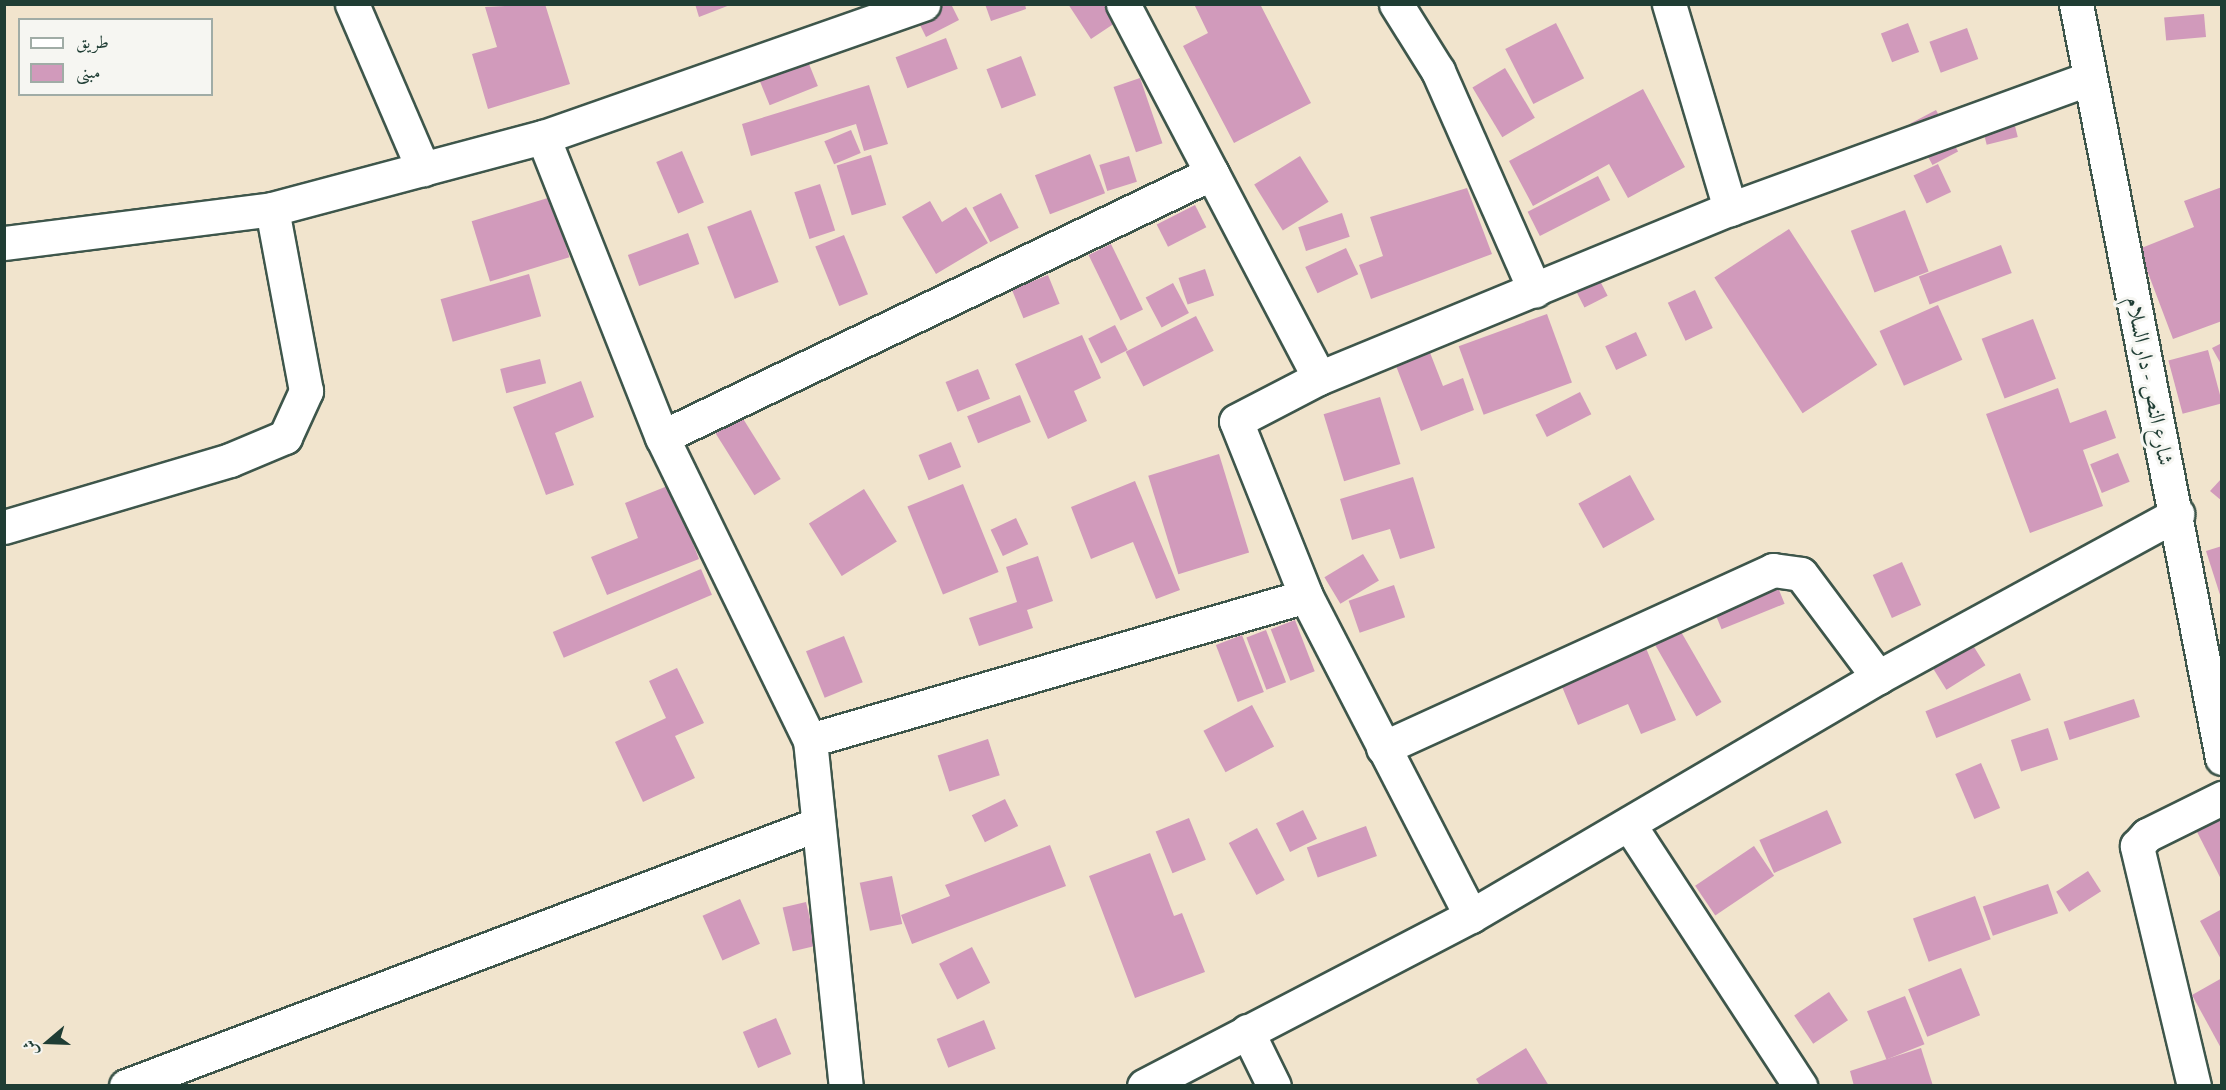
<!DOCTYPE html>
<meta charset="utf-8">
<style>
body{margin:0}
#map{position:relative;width:2226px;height:1090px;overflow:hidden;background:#f1e4cd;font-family:"EB Garamond",Amiri,serif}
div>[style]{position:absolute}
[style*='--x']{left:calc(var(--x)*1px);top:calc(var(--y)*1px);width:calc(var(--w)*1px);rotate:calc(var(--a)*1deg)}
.building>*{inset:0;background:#d19abb;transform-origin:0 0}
.roads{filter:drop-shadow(2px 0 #3e564b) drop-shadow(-2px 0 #3e564b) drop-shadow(0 2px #3e564b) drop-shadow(0 -2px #3e564b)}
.street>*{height:33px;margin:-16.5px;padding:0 16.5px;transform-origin:16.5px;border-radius:16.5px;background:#fff}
span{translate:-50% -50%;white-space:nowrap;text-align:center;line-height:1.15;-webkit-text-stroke:6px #f6f6f2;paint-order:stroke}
.street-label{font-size:22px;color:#1f3d34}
.frame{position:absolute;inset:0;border:6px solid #1f3d34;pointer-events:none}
.legend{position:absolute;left:18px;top:18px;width:195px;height:78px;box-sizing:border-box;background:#f6f6f2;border:2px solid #a0aca6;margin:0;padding:8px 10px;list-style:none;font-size:18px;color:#1f3d34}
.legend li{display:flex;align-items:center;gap:12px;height:30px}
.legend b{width:30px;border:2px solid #a0aca6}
.north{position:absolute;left:18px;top:1012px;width:60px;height:60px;-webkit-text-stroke:4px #f6f6f2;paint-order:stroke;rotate:251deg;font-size:16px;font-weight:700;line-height:24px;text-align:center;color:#1f3d34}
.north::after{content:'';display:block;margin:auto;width:21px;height:27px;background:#1f3d34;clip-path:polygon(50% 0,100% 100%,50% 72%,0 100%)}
</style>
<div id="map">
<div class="building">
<div style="clip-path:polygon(545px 4px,570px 84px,488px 109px,472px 54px,497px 47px,485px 7px)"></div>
<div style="clip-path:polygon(695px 4px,729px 4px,730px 5px,699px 17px)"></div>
<div style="clip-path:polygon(951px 4px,959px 20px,926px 37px,910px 5px)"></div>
<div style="clip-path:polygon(985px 4px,1025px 4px,1026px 9px,991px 21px)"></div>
<div style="clip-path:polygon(1068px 4px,1106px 4px,1118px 21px,1091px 39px)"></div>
<div style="clip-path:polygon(1194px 4px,1260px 4px,1311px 103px,1234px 143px,1183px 46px,1208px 33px)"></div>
<div style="left:2204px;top:14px;width:23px;height:40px;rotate:85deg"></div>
<div style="left:1556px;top:23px;width:62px;height:57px;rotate:63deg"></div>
<div style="left:1908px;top:23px;width:31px;height:29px;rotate:69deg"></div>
<div style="left:1967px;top:28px;width:33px;height:40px;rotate:70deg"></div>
<div style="left:946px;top:38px;width:33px;height:54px;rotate:69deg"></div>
<div style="left:1021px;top:56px;width:42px;height:37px;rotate:69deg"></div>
<div style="left:807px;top:59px;width:29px;height:52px;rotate:68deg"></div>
<div style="left:1505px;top:68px;width:58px;height:38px;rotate:59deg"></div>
<div style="left:1140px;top:78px;width:69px;height:28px;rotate:71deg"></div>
<div style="clip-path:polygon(869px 85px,888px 144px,864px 151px,856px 124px,751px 156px,742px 124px)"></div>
<div style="clip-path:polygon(1643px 89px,1685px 167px,1628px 198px,1609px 164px,1533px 206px,1509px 161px)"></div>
<div style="left:2010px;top:106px;width:32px;height:32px;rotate:76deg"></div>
<div style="left:1936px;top:110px;width:47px;height:29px;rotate:62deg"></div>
<div style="left:851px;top:130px;width:25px;height:29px;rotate:67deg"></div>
<div style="left:682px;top:151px;width:56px;height:28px;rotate:67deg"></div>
<div style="left:1090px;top:154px;width:42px;height:59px;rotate:69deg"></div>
<div style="left:871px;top:155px;width:52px;height:36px;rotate:73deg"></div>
<div style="left:1129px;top:156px;width:27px;height:31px;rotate:73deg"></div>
<div style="left:1300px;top:156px;width:54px;height:54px;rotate:58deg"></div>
<div style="left:1938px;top:164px;width:31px;height:27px;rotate:65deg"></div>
<div style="left:1598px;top:176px;width:27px;height:79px;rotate:63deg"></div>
<div style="left:820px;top:184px;width:49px;height:27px;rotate:72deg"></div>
<div style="clip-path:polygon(2222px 187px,2222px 321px,2173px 339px,2139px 249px,2194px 227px,2184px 201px)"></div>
<div style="clip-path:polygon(1467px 188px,1492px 254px,1371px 299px,1359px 265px,1383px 256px,1370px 217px)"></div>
<div style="left:1001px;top:193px;width:39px;height:32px;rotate:63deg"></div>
<div style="left:551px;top:197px;width:63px;height:83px;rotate:73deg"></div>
<div style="clip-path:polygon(930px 201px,942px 222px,966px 207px,988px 243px,936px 274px,902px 217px)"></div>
<div style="left:1195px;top:205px;width:25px;height:43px;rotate:63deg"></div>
<div style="left:751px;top:210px;width:77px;height:47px;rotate:69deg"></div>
<div style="left:1905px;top:210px;width:66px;height:58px;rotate:69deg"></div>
<div style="left:1342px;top:213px;width:25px;height:46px;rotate:72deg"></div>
<div style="left:1789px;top:229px;width:162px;height:89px;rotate:57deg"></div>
<div style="left:688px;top:233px;width:33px;height:64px;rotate:70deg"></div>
<div style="left:844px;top:235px;width:64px;height:31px;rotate:68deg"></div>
<div style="left:1111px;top:244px;width:73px;height:25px;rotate:64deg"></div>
<div style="left:2001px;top:245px;width:30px;height:88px;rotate:69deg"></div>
<div style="left:1346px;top:248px;width:29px;height:45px;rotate:65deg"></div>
<div style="left:1205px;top:269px;width:28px;height:28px;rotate:71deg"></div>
<div style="left:1594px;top:269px;width:30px;height:26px;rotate:63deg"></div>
<div style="left:529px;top:274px;width:44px;height:92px;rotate:74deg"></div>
<div style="left:1048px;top:275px;width:31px;height:39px;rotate:68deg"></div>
<div style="left:1173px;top:283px;width:34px;height:31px;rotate:62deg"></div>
<div style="left:1695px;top:290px;width:42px;height:30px;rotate:65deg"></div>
<div style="left:1938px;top:305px;width:60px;height:64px;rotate:66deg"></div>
<div style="left:1547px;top:314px;width:73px;height:94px;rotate:70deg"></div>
<div style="left:1196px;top:316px;width:39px;height:79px;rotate:63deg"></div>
<div style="left:2033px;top:319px;width:64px;height:55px;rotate:69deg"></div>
<div style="left:1115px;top:325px;width:28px;height:30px;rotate:63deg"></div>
<div style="left:1636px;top:332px;width:26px;height:34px;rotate:65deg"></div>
<div style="clip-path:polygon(1082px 335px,1101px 378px,1074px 391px,1087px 421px,1048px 439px,1015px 364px)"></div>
<div style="clip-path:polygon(2222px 343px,2222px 366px,2212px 348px)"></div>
<div style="clip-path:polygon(1427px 345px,1443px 386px,1463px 378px,1474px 410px,1421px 431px,1393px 358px)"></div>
<div style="left:2208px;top:350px;width:55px;height:41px;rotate:75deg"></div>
<div style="left:540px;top:359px;width:25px;height:41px;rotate:76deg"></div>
<div style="left:978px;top:369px;width:32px;height:35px;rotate:68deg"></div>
<div style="clip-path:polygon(581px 381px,594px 417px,555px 433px,574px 485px,546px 495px,513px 407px)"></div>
<div style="clip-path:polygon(2058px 388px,2070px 423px,2106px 410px,2116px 438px,2083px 450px,2103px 506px,2030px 533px,1986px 414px)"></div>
<div style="left:1580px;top:392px;width:25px;height:50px;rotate:63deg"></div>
<div style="left:1020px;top:395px;width:29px;height:57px;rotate:68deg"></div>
<div style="left:1380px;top:397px;width:70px;height:59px;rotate:73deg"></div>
<div style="left:742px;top:417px;width:73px;height:31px;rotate:58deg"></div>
<div style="left:951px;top:442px;width:27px;height:35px;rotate:68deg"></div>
<div style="left:2118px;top:453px;width:31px;height:30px;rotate:68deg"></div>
<div style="left:1219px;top:454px;width:103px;height:74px;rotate:73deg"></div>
<div style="left:1630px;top:475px;width:51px;height:59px;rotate:61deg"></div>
<div style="clip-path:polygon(1413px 477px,1435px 548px,1400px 559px,1390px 529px,1352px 540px,1340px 499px)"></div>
<div style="clip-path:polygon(2222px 478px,2222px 501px,2210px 491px)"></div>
<div style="clip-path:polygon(1135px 481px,1180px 590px,1156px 599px,1133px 542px,1091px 559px,1071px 507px)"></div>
<div style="left:963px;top:484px;width:95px;height:60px;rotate:68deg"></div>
<div style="clip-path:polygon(670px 485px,699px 559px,607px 595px,591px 557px,638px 538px,625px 503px)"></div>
<div style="left:864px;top:489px;width:62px;height:65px;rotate:58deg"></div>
<div style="left:1016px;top:518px;width:29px;height:28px;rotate:65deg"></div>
<div style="clip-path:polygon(2222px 546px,2222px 598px,2221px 598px,2206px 551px)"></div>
<div style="left:1363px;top:554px;width:31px;height:45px;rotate:59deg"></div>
<div style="clip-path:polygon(1038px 556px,1053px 601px,1027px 610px,1033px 628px,979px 646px,969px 618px,1017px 602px,1006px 567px)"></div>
<div style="left:1902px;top:562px;width:47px;height:32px;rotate:66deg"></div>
<div style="left:701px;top:569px;width:28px;height:161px;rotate:67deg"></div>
<div style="left:1773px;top:575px;width:31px;height:68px;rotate:68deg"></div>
<div style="left:1394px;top:585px;width:34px;height:48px;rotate:71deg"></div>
<div style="left:1295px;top:620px;width:55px;height:26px;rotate:69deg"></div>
<div style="left:1266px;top:630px;width:56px;height:21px;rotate:69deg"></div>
<div style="left:1680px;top:630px;width:83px;height:29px;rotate:60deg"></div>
<div style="left:1242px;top:635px;width:61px;height:28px;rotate:69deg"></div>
<div style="left:844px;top:636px;width:50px;height:41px;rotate:68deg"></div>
<div style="left:1969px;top:639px;width:31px;height:46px;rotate:58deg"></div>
<div style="clip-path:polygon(1643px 641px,1676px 720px,1641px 734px,1628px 704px,1578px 725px,1558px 677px)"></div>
<div style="clip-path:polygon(677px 668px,704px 723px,675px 736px,695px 778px,643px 802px,615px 742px,666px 718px,649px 681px)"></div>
<div style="left:2020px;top:673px;width:29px;height:102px;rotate:68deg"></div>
<div style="left:2134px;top:699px;width:19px;height:74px;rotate:72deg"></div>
<div style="left:1252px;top:705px;width:47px;height:55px;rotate:62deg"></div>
<div style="left:2048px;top:728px;width:33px;height:39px;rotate:72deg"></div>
<div style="left:988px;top:739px;width:38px;height:53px;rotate:72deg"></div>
<div style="left:1981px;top:763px;width:49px;height:28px;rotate:67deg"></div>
<div style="left:1005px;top:799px;width:30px;height:37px;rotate:64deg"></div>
<div style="clip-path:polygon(2222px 808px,2222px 881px,2192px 822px)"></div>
<div style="left:1303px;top:810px;width:32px;height:30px;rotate:64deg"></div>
<div style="left:1827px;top:810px;width:36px;height:74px;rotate:66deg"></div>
<div style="left:1189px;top:818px;width:45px;height:36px;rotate:68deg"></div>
<div style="left:1366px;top:826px;width:32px;height:63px;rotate:70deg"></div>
<div style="left:1257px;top:828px;width:59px;height:32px;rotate:62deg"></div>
<div style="clip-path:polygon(1050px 845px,1066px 886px,912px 944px,901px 915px,950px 896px,945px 885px)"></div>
<div style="left:1754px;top:846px;width:36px;height:71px;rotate:56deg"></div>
<div style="clip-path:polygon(1150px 853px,1174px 916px,1182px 913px,1205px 972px,1135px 998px,1089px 876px)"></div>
<div style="left:2088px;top:871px;width:24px;height:38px;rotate:57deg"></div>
<div style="left:892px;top:876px;width:49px;height:33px;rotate:78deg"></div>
<div style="left:2048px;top:884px;width:31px;height:69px;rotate:71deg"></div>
<div style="left:1975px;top:896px;width:46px;height:66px;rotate:70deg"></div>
<div style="left:740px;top:899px;width:49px;height:41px;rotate:66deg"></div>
<div style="left:806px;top:902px;width:45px;height:24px;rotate:77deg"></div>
<div style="clip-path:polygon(2222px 909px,2222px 961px,2200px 921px)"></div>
<div style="left:972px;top:947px;width:40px;height:37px;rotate:63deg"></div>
<div style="left:1961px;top:968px;width:51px;height:57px;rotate:68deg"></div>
<div style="clip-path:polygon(2222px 978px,2222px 1050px,2192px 995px)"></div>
<div style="left:1829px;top:992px;width:34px;height:42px;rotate:56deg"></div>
<div style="left:1905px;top:996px;width:52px;height:41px;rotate:68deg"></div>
<div style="left:776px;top:1018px;width:39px;height:36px;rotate:67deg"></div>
<div style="left:984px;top:1020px;width:31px;height:51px;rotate:68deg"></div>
<div style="clip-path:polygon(1526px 1048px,1549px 1086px,1480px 1086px,1476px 1079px)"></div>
<div style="clip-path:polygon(1921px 1048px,1933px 1086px,1854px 1086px,1850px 1071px)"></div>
</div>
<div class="roads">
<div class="street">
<div style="--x:352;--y:4;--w:180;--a:66.7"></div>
<div style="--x:1123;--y:4;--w:422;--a:62.3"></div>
<div style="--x:1396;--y:4;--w:79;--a:57.9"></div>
<div style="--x:1438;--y:71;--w:240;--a:66.2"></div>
<div style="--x:1669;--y:4;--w:214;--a:73.4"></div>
<div style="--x:2076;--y:4;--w:768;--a:79.04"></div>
<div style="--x:543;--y:137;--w:323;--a:68.4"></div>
<div style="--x:662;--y:437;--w:337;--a:64"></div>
<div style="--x:810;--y:740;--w:348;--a:84.1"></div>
<div style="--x:4;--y:243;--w:270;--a:-7.2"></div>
<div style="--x:272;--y:209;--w:280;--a:-14.9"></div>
<div style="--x:543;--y:137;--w:403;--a:-19.3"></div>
<div style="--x:662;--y:437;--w:610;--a:-25.64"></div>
<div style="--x:4;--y:527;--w:236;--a:-16.5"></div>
<div style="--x:230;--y:460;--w:60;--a:-22.7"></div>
<div style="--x:285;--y:437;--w:51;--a:-65.5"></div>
<div style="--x:306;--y:391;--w:185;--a:-100.6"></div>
<div style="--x:810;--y:740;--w:516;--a:-16.19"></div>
<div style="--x:1383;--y:748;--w:429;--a:-24.5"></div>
<div style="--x:1773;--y:570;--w:28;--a:8"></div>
<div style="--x:1801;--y:574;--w:129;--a:53.2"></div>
<div style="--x:1630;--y:826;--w:311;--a:56.8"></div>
<div style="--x:1471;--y:916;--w:360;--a:-117.3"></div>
<div style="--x:1306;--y:596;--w:188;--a:-111.8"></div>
<div style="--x:1236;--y:421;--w:93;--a:-27.4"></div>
<div style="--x:1319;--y:378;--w:444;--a:-22.4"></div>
<div style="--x:1730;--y:209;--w:382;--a:-20"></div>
<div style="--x:1247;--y:1031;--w:61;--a:63.9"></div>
<div style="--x:126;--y:1086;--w:740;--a:-20.74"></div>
<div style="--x:1144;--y:1086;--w:369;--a:-27.5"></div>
<div style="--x:1471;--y:916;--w:472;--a:-30.4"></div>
<div style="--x:1878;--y:677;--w:341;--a:-28.6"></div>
<div style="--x:2194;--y:1086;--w:247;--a:-103.4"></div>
<div style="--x:2137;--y:846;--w:15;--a:-48"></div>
<div style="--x:2147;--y:835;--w:84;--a:-26.3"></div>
</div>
</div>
<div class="street-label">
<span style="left:2150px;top:381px;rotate:79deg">شارع النص - دار السلام</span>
</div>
<div class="frame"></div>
<ul class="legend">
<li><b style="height:8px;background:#fff"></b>طريق</li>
<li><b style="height:16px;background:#d19abb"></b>مبنى</li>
</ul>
<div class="north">ش</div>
</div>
